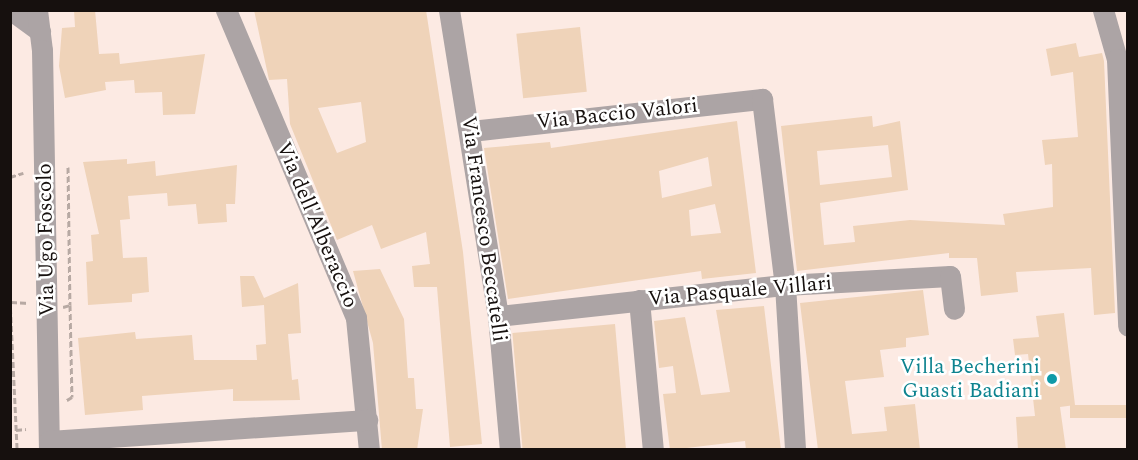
<!DOCTYPE html>
<style>
body{margin:0}
#map{position:relative;width:1138px;height:460px;overflow:hidden;background:#fceae3;font-family:Spectral,serif}
div>[style]{position:absolute}
[style*='--x']{left:calc(var(--x)*1px);top:calc(var(--y)*1px);width:calc(var(--w)*1px);rotate:calc(var(--a)*1deg)}
.building>*{inset:0;background:#efd3b9;transform-origin:0 0}
.path>*{height:3px;margin-top:-1.5px;transform-origin:0;background:repeating-linear-gradient(90deg,#b7a9a3 0 6px,transparent 0 9px)}
.minor>*{height:21px;margin:-10.5px;padding:0 10.5px;transform-origin:10.5px;border-radius:10.5px;background:#aca4a5}
.dots>*{width:16px;height:16px;translate:-50% -50%;box-sizing:border-box;border:3px solid #fff;border-radius:50%}
span{translate:-50% -50%;white-space:nowrap;text-align:center;line-height:1.15;-webkit-text-stroke:5px #fff;paint-order:stroke}
.street-label{font-size:21px;color:#16100e}
.culture-label{font-size:21px;color:#0d838f}
.right{translate:-100% -50%;text-align:right}
.frame{position:absolute;inset:0;border:12px solid #16100e;pointer-events:none}
</style>
<div id="map">
<div class="building">
<div style="clip-path:polygon(74px 10px,95px 10px,99px 54px,119px 53px,120px 64px,205px 54px,195px 114px,163px 115px,162px 92px,135px 93px,134px 80px,105px 82px,106px 90px,65px 98px,59px 66px,62px 28px,75px 27px)"></div>
<div style="clip-path:polygon(evenodd,254px 10px,426px 10px,463px 252px,482px 444px,450px 447px,437px 287px,414px 287px,412px 266px,430px 264px,426px 232px,381px 249px,372px 225px,337px 240px,290px 124px,287px 79px,269px 80px,254px 10px,361px 102px,366px 142px,337px 153px,318px 108px,361px 102px)"></div>
<div style="left:580px;top:27px;width:65px;height:64px;rotate:84deg"></div>
<div style="clip-path:polygon(evenodd,1076px 43px,1079px 57px,1102px 53px,1104px 61px,1115px 313px,1094px 315px,1091px 268px,1016px 272px,1018px 292px,981px 296px,977px 258px,949px 258px,949px 253px,797px 271px,781px 126px,872px 116px,873px 127px,900px 121px,908px 190px,820px 203px,824px 245px,855px 242px,853px 226px,910px 220px,1005px 225px,1003px 214px,1053px 207px,1052px 164px,1045px 165px,1042px 140px,1078px 137px,1073px 72px,1051px 76px,1046px 49px,1076px 43px,888px 145px,892px 177px,820px 185px,817px 151px,888px 145px)"></div>
<div style="clip-path:polygon(evenodd,737px 121px,756px 273px,702px 279px,701px 271px,508px 299px,484px 148px,550px 142px,551px 148px,737px 121px,708px 157px,712px 186px,662px 198px,659px 171px,708px 157px,737px 121px,715px 204px,721px 233px,691px 236px,689px 210px,715px 204px)"></div>
<div style="clip-path:polygon(127px 159px,127px 164px,155px 161px,156px 176px,237px 165px,235px 204px,226px 204px,227px 222px,198px 224px,196px 204px,168px 206px,167px 193px,128px 196px,130px 219px,120px 220px,123px 258px,147px 257px,149px 292px,132px 294px,132px 302px,88px 305px,86px 262px,93px 261px,91px 235px,99px 234px,83px 162px)"></div>
<div style="clip-path:polygon(380px 269px,404px 319px,408px 378px,414px 378px,416px 409px,423px 409px,417px 450px,382px 450px,373px 343px,353px 271px)"></div>
<div style="clip-path:polygon(240px 276px,254px 276px,264px 298px,298px 283px,301px 333px,288px 334px,292px 380px,298px 379px,300px 400px,233px 401px,233px 389px,142px 396px,143px 410px,85px 415px,78px 338px,135px 332px,136px 339px,192px 335px,194px 360px,257px 360px,256px 345px,266px 344px,264px 305px,242px 307px)"></div>
<div style="clip-path:polygon(923px 290px,929px 335px,906px 338px,906px 347px,880px 350px,884px 377px,845px 381px,852px 434px,887px 431px,884px 407px,915px 404px,920px 450px,818px 450px,800px 303px)"></div>
<div style="clip-path:polygon(764px 306px,781px 450px,746px 450px,745px 441px,670px 450px,663px 394px,676px 393px,673px 366px,659px 368px,654px 321px,685px 317px,701px 395px,730px 392px,716px 310px)"></div>
<div style="clip-path:polygon(1064px 313px,1075px 405px,1060px 407px,1066px 450px,1018px 450px,1016px 417px,1035px 416px,1028px 354px,1015px 355px,1013px 339px,1039px 337px,1036px 316px)"></div>
<div style="left:615px;top:324px;width:127px;height:103px;rotate:85deg"></div>
<div style="left:1128px;top:405px;width:13px;height:58px;rotate:90deg"></div>
</div>
<div class="path">
<div style="--x:68;--y:167;--w:138;--a:89.2"></div>
<div style="--x:10;--y:177;--w:14;--a:-17"></div>
<div style="--x:10;--y:299;--w:151;--a:87.3"></div>
<div style="--x:11;--y:302;--w:18;--a:3"></div>
<div style="--x:63;--y:307;--w:7;--a:-16"></div>
<div style="--x:70;--y:305;--w:92;--a:88.8"></div>
<div style="--x:72;--y:397;--w:6;--a:149"></div>
<div style="--x:16;--y:430;--w:10;--a:-6"></div>
</div>
<div class="minor">
<div style="--x:11;--y:10;--w:36;--a:36"></div>
<div style="--x:37;--y:10;--w:40;--a:82.9"></div>
<div style="--x:42;--y:50;--w:400;--a:89"></div>
<div style="--x:226;--y:10;--w:334;--a:67.1"></div>
<div style="--x:356;--y:318;--w:133;--a:84.4"></div>
<div style="--x:449;--y:10;--w:310;--a:80.9"></div>
<div style="--x:498;--y:316;--w:135;--a:84.9"></div>
<div style="--x:1103;--y:10;--w:51;--a:74.1"></div>
<div style="--x:1117;--y:59;--w:267;--a:87.6"></div>
<div style="--x:471;--y:131;--w:293;--a:-6.3"></div>
<div style="--x:762;--y:99;--w:187;--a:83"></div>
<div style="--x:785;--y:285;--w:165;--a:86.5"></div>
<div style="--x:639;--y:300;--w:151;--a:84.7"></div>
<div style="--x:498;--y:316;--w:289;--a:-6.2"></div>
<div style="--x:785;--y:285;--w:165;--a:-3.1"></div>
<div style="--x:950;--y:276;--w:33;--a:83"></div>
<div style="--x:49;--y:441;--w:319;--a:-3.8"></div>
</div>
<div class="dots">
<div style="left:1052px;top:379px;background:#0f9aa8"></div>
</div>
<div class="street-label">
<span style="left:617px;top:114px;rotate:-6deg">Via Baccio Valori</span>
<span style="left:317px;top:225px;rotate:67deg">Via dell'Alberaccio</span>
<span style="left:484px;top:229px;rotate:82deg">Via Francesco Beccatelli</span>
<span style="left:46px;top:240px;rotate:-91deg">Via Ugo Foscolo</span>
<span style="left:740px;top:291px;rotate:-5deg">Via Pasquale Villari</span>
</div>
<div class="culture-label">
<span class="right" style="left:1040px;top:379px">Villa Becherini<br>Guasti Badiani</span>
</div>
<div class="frame"></div>
</div>
